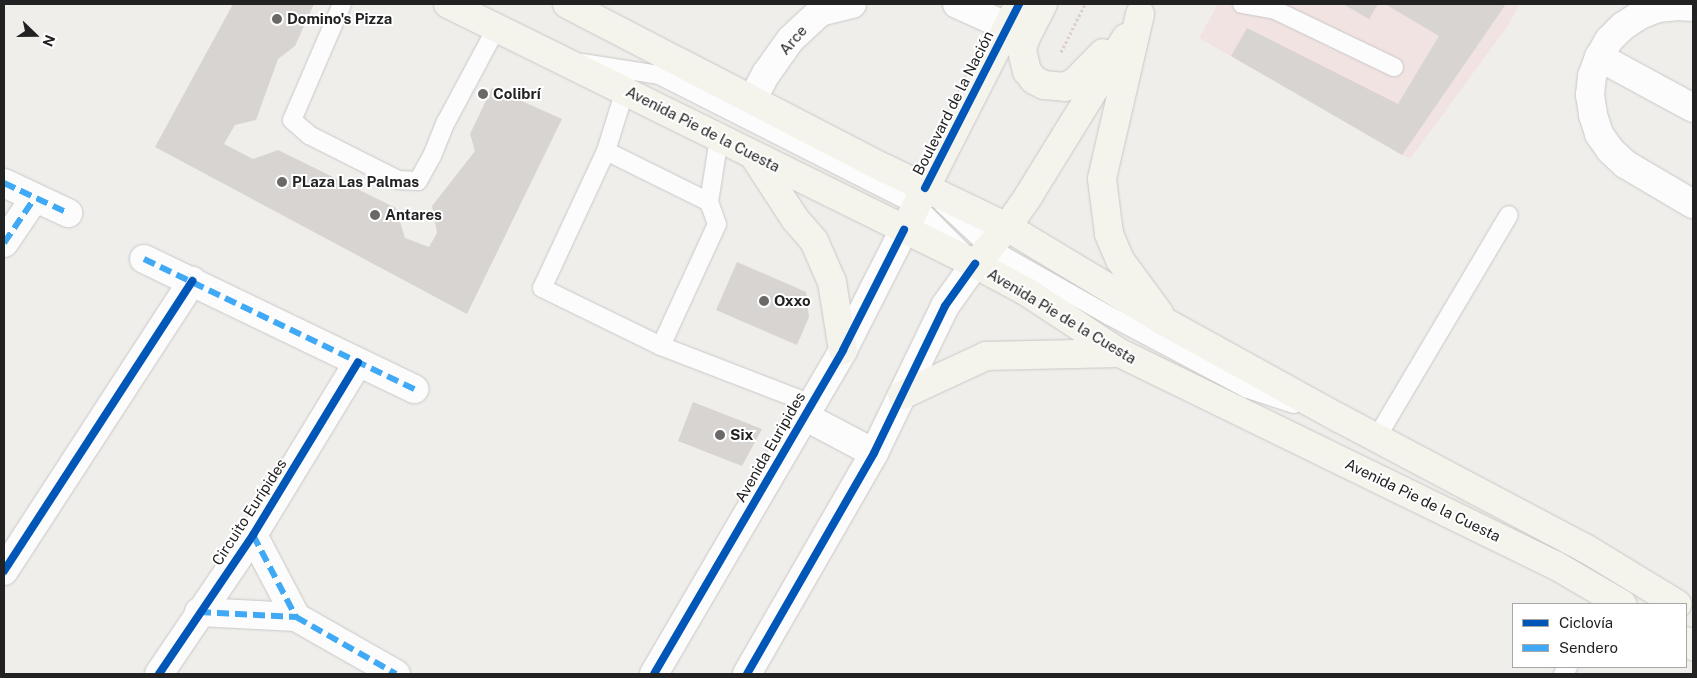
<!DOCTYPE html>
<html>
<head>
<meta charset="utf-8">
<style>
	body { margin:0 }
	#map { position:relative; width:1697px; height:678px; overflow:hidden; background:#f0eeeb; font-family:"Public Sans",sans-serif }
	div>[style] { position:absolute }
	.commercial>* { inset:0; background:#f1e3e1 }
	.building>* { inset:0; background:#d7d4d2 }
	.path>* { height:3px; margin-top:-1.5px; transform-origin:0; background:repeating-linear-gradient(90deg,#dccecd 0 2.5px,transparent 0 5px) }
	.roads { filter:drop-shadow(0 0 1px #c9c8c7) drop-shadow(0 0 1px #c9c8c7) }
	.service>* { height:18px; margin:-9px; padding:0 9px; transform-origin:9px; border-radius:9px; background:#fdfcfc }
	.minor>* { height:28px; margin:-14px; padding:0 14px; transform-origin:14px; border-radius:14px; background:#fdfcfc }
	.secondary>* { height:28px; margin:-14px; padding:0 14px; transform-origin:14px; border-radius:14px; background:#f4f4ed }
	.quiet>* { height:6px; margin-top:-3px; transform-origin:0; background:repeating-linear-gradient(90deg,#3fa9f5 0 12px,transparent 0 18px) }
	.cycleway>* { height:8px; margin:-4px; padding:0 4px; transform-origin:4px; border-radius:4px; background:#0057b8 }
	.dots>* { width:14px; height:14px; translate:-50% -50%; box-sizing:border-box; border:2px solid #fff; border-radius:50% }
	span { translate:-50% -50%; white-space:nowrap; text-align:center; line-height:1.15; -webkit-text-stroke:4px #fff; paint-order:stroke }
	.poi-label { font-size:15px; color:#222; font-weight:700 }
	.left { translate:0 -50%; text-align:left }
	.street-label { font-size:15px; color:#222 }
	.frame { position:absolute; inset:0; border:5px solid #222; pointer-events:none }
	.legend { position:absolute; left:1512px; top:603px; width:175px; height:65px; box-sizing:border-box; background:#fff; border:1px solid #a7a7a7; margin:0; padding:6px 9px; list-style:none; font-size:15px; color:#222 }
	.legend li { display:flex; align-items:center; gap:10px; height:25px }
	.legend b { width:25px; border:1px solid #a7a7a7 }
	.north { position:absolute; left:10px; top:10px; width:50px; height:50px; -webkit-text-stroke:4px #fff; paint-order:stroke; rotate:112deg; font-size:14px; font-weight:700; line-height:20px; text-align:center; color:#222 }
	.north::after { content:''; display:block; margin:auto; width:18px; height:22px; background:#222; clip-path:polygon(50% 0,100% 100%,50% 72%,0 100%) }
</style>
</head>
<body>
<div id="map">
	<div class="commercial">
		<div style="clip-path:polygon(1218px 4px,1520px 4px,1507px 27px,1410px 159px,1199px 38px)"></div>
	</div>
	<div class="building">
		<div style="clip-path:polygon(233px 4px,314px 4px,295px 46px,278px 59px,256px 120px,235px 125px,224px 144px,253px 159px,278px 150px,396px 208px,405px 238px,429px 247px,437px 233px,432px 206px,475px 151px,470px 134px,492px 88px,562px 119px,467px 314px,155px 147px)"></div>
		<div style="clip-path:polygon(1343px 4px,1378px 4px,1369px 19px)"></div>
		<div style="clip-path:polygon(1385px 4px,1506px 4px,1402px 155px,1231px 56px,1247px 28px,1398px 104px,1439px 36px)"></div>
		<div style="clip-path:polygon(737px 262px,806px 292px,809px 317px,797px 345px,716px 310px)"></div>
		<div style="clip-path:polygon(693px 402px,762px 429px,742px 466px,678px 441px)"></div>
	</div>
	<div class="path">
		<div style="left:1061px;top:52px;width:54px;rotate:-63.4deg"></div>
	</div>
	<div class="roads">
		<div class="service">
			<div style="left:342px;top:4px;width:126px;rotate:113.3deg"></div>
			<div style="left:292px;top:120px;width:23px;rotate:41deg"></div>
			<div style="left:309px;top:135px;width:100px;rotate:26.8deg"></div>
			<div style="left:398px;top:180px;width:20px;rotate:3deg"></div>
			<div style="left:418px;top:181px;width:29px;rotate:-61deg"></div>
			<div style="left:432px;top:156px;width:37px;rotate:-68deg"></div>
			<div style="left:446px;top:122px;width:108px;rotate:-61.8deg"></div>
			<div style="left:1242px;top:4px;width:34px;rotate:10deg"></div>
			<div style="left:1275px;top:10px;width:132px;rotate:25.6deg"></div>
			<div style="left:583px;top:63px;width:77px;rotate:9deg"></div>
			<div style="left:659px;top:75px;width:288px;rotate:26.8deg"></div>
			<div style="left:916px;top:205px;width:64px;rotate:45deg"></div>
			<div style="left:625px;top:90px;width:64px;rotate:107.3deg"></div>
			<div style="left:606px;top:151px;width:151px;rotate:115deg"></div>
			<div style="left:542px;top:288px;width:132px;rotate:26deg"></div>
			<div style="left:661px;top:346px;width:134px;rotate:-65.3deg"></div>
			<div style="left:717px;top:224px;width:23px;rotate:-110deg"></div>
			<div style="left:709px;top:202px;width:65px;rotate:-81.1deg"></div>
			<div style="left:606px;top:151px;width:115px;rotate:26.3deg"></div>
			<div style="left:943px;top:204px;width:64px;rotate:43.1deg"></div>
			<div style="left:990px;top:248px;width:136px;rotate:29.6deg"></div>
			<div style="left:1108px;top:315px;width:158px;rotate:27.9deg"></div>
			<div style="left:1248px;top:389px;width:48px;rotate:18.1deg"></div>
			<div style="left:661px;top:346px;width:161px;rotate:21.1deg"></div>
			<div style="left:1377px;top:437px;width:258px;rotate:-59.3deg"></div>
			<div style="left:1563px;top:674px;width:9px;rotate:-54deg"></div>
		</div>
		<div class="minor">
			<div style="left:957px;top:4px;width:54px;rotate:24.2deg"></div>
			<div style="left:1693px;top:7px;width:15px;rotate:-176deg"></div>
			<div style="left:1678px;top:6px;width:20px;rotate:174deg"></div>
			<div style="left:1658px;top:8px;width:19px;rotate:159deg"></div>
			<div style="left:1640px;top:15px;width:20px;rotate:147deg"></div>
			<div style="left:1623px;top:26px;width:20px;rotate:135deg"></div>
			<div style="left:1609px;top:40px;width:20px;rotate:120deg"></div>
			<div style="left:1599px;top:57px;width:20px;rotate:110deg"></div>
			<div style="left:1592px;top:76px;width:19px;rotate:96deg"></div>
			<div style="left:1590px;top:95px;width:20px;rotate:81deg"></div>
			<div style="left:1593px;top:115px;width:20px;rotate:72deg"></div>
			<div style="left:1599px;top:134px;width:19px;rotate:55deg"></div>
			<div style="left:1610px;top:150px;width:21px;rotate:43deg"></div>
			<div style="left:1625px;top:164px;width:79px;rotate:30.5deg"></div>
			<div style="left:1599px;top:57px;width:107px;rotate:28.5deg"></div>
			<div style="left:752px;top:100px;width:30px;rotate:-62deg"></div>
			<div style="left:766px;top:74px;width:43px;rotate:-54.5deg"></div>
			<div style="left:791px;top:39px;width:40px;rotate:-43deg"></div>
			<div style="left:820px;top:12px;width:33px;rotate:-14deg"></div>
			<div style="left:4px;top:183px;width:71px;rotate:25.1deg"></div>
			<div style="left:4px;top:243px;width:53px;rotate:-55.7deg"></div>
			<div style="left:144px;top:259px;width:300px;rotate:25.7deg"></div>
			<div style="left:804px;top:416px;width:79px;rotate:27.9deg"></div>
			<div style="left:253px;top:535px;width:93px;rotate:62.3deg"></div>
			<div style="left:4px;top:571px;width:346px;rotate:-57deg"></div>
			<div style="left:199px;top:612px;width:97px;rotate:3deg"></div>
			<div style="left:296px;top:617px;width:115px;rotate:29.7deg"></div>
			<div style="left:159px;top:674px;width:168px;rotate:-55.9deg"></div>
			<div style="left:253px;top:535px;width:202px;rotate:-58.7deg"></div>
			<div style="left:654px;top:674px;width:375px;rotate:-59.7deg"></div>
			<div style="left:843px;top:350px;width:135px;rotate:-63.1deg"></div>
			<div style="left:747px;top:674px;width:255px;rotate:-60.1deg"></div>
			<div style="left:874px;top:453px;width:163px;rotate:-64.2deg"></div>
			<div style="left:945px;top:306px;width:52px;rotate:-54.5deg"></div>
		</div>
		<div class="secondary">
			<div style="left:448px;top:4px;width:588px;rotate:26.26deg"></div>
			<div style="left:975px;top:264px;width:59px;rotate:28.3deg"></div>
			<div style="left:1027px;top:292px;width:111px;rotate:33.3deg"></div>
			<div style="left:1120px;top:353px;width:484px;rotate:26deg"></div>
			<div style="left:1555px;top:565px;width:78px;rotate:30.2deg"></div>
			<div style="left:567px;top:4px;width:357px;rotate:27.4deg"></div>
			<div style="left:884px;top:168px;width:136px;rotate:25.6deg"></div>
			<div style="left:1007px;top:227px;width:184px;rotate:31deg"></div>
			<div style="left:1165px;top:322px;width:199px;rotate:28.9deg"></div>
			<div style="left:1339px;top:418px;width:278px;rotate:27.9deg"></div>
			<div style="left:1585px;top:548px;width:108px;rotate:31.3deg"></div>
			<div style="left:1043px;top:4px;width:39px;rotate:117deg"></div>
			<div style="left:1025px;top:39px;width:11px;rotate:105deg"></div>
			<div style="left:1022px;top:50px;width:22px;rotate:77deg"></div>
			<div style="left:1027px;top:71px;width:11px;rotate:52deg"></div>
			<div style="left:1034px;top:80px;width:11px;rotate:27deg"></div>
			<div style="left:1044px;top:85px;width:21px;rotate:5deg"></div>
			<div style="left:1065px;top:87px;width:11px;rotate:-27deg"></div>
			<div style="left:1075px;top:82px;width:40px;rotate:-46deg"></div>
			<div style="left:1140px;top:14px;width:169px;rotate:103deg"></div>
			<div style="left:1102px;top:179px;width:55px;rotate:82.7deg"></div>
			<div style="left:1109px;top:234px;width:28px;rotate:67deg"></div>
			<div style="left:1120px;top:260px;width:66px;rotate:53.7deg"></div>
			<div style="left:754px;top:156px;width:75px;rotate:56.9deg"></div>
			<div style="left:795px;top:219px;width:29px;rotate:49deg"></div>
			<div style="left:814px;top:241px;width:45px;rotate:66.3deg"></div>
			<div style="left:832px;top:282px;width:69px;rotate:80.8deg"></div>
			<div style="left:904px;top:230px;width:254px;rotate:-63deg"></div>
			<div style="left:975px;top:264px;width:49px;rotate:-49.1deg"></div>
			<div style="left:1007px;top:227px;width:39px;rotate:-55deg"></div>
			<div style="left:1029px;top:195px;width:185px;rotate:-58.3deg"></div>
			<div style="left:902px;top:395px;width:93px;rotate:-24.9deg"></div>
			<div style="left:986px;top:356px;width:134px;rotate:-1.3deg"></div>
			<div style="left:1686px;top:641px;width:9px;rotate:36deg"></div>
		</div>
	</div>
	<div class="quiet">
		<div style="left:4px;top:183px;width:71px;rotate:25.1deg"></div>
		<div style="left:4px;top:243px;width:53px;rotate:-55.7deg"></div>
		<div style="left:144px;top:259px;width:300px;rotate:25.7deg"></div>
		<div style="left:253px;top:535px;width:93px;rotate:62.3deg"></div>
		<div style="left:199px;top:612px;width:97px;rotate:3deg"></div>
		<div style="left:296px;top:617px;width:115px;rotate:29.7deg"></div>
	</div>
	<div class="cycleway">
		<div style="left:925px;top:188px;width:207px;rotate:-62.9deg"></div>
		<div style="left:4px;top:571px;width:346px;rotate:-57deg"></div>
		<div style="left:159px;top:674px;width:168px;rotate:-55.9deg"></div>
		<div style="left:253px;top:535px;width:202px;rotate:-58.7deg"></div>
		<div style="left:654px;top:674px;width:375px;rotate:-59.7deg"></div>
		<div style="left:843px;top:350px;width:135px;rotate:-63.1deg"></div>
		<div style="left:747px;top:674px;width:255px;rotate:-60.1deg"></div>
		<div style="left:874px;top:453px;width:163px;rotate:-64.2deg"></div>
		<div style="left:945px;top:306px;width:52px;rotate:-54.5deg"></div>
	</div>
	<div class="dots">
		<div style="left:277px;top:19px;background:#6a6968"></div>
		<div style="left:483px;top:94px;background:#6a6968"></div>
		<div style="left:282px;top:182px;background:#6a6968"></div>
		<div style="left:375px;top:215px;background:#6a6968"></div>
		<div style="left:764px;top:301px;background:#6a6968"></div>
		<div style="left:720px;top:435px;background:#6a6968"></div>
	</div>
	<div class="poi-label">
		<span class="left" style="left:287px;top:19px">Domino's Pizza</span>
		<span class="left" style="left:493px;top:94px">Colibrí</span>
		<span class="left" style="left:292px;top:182px">PLaza Las Palmas</span>
		<span class="left" style="left:385px;top:215px">Antares</span>
		<span class="left" style="left:774px;top:301px">Oxxo</span>
		<span class="left" style="left:730px;top:435px">Six</span>
	</div>
	<div class="street-label">
		<span style="left:793px;top:40px;rotate:-49deg">Arce</span>
		<span style="left:953px;top:103px;rotate:-63deg">Boulevard de la Nación</span>
		<span style="left:703px;top:129px;rotate:27deg">Avenida Pie de la Cuesta</span>
		<span style="left:1062px;top:316px;rotate:31deg">Avenida Pie de la Cuesta</span>
		<span style="left:770px;top:447px;rotate:-60deg">Avenida Euripides</span>
		<span style="left:1423px;top:500px;rotate:26deg">Avenida Pie de la Cuesta</span>
		<span style="left:249px;top:512px;rotate:-57deg">Circuito Eurípides</span>
	</div>
	<div class="frame"></div>
	<ul class="legend">
	<li><b style="height:6px;background:#0057b8"></b>Ciclovía</li>
	<li><b style="height:6px;background:#3fa9f5"></b>Sendero</li>
	</ul>
	<div class="north">N</div>
</div>
</body>
</html>
